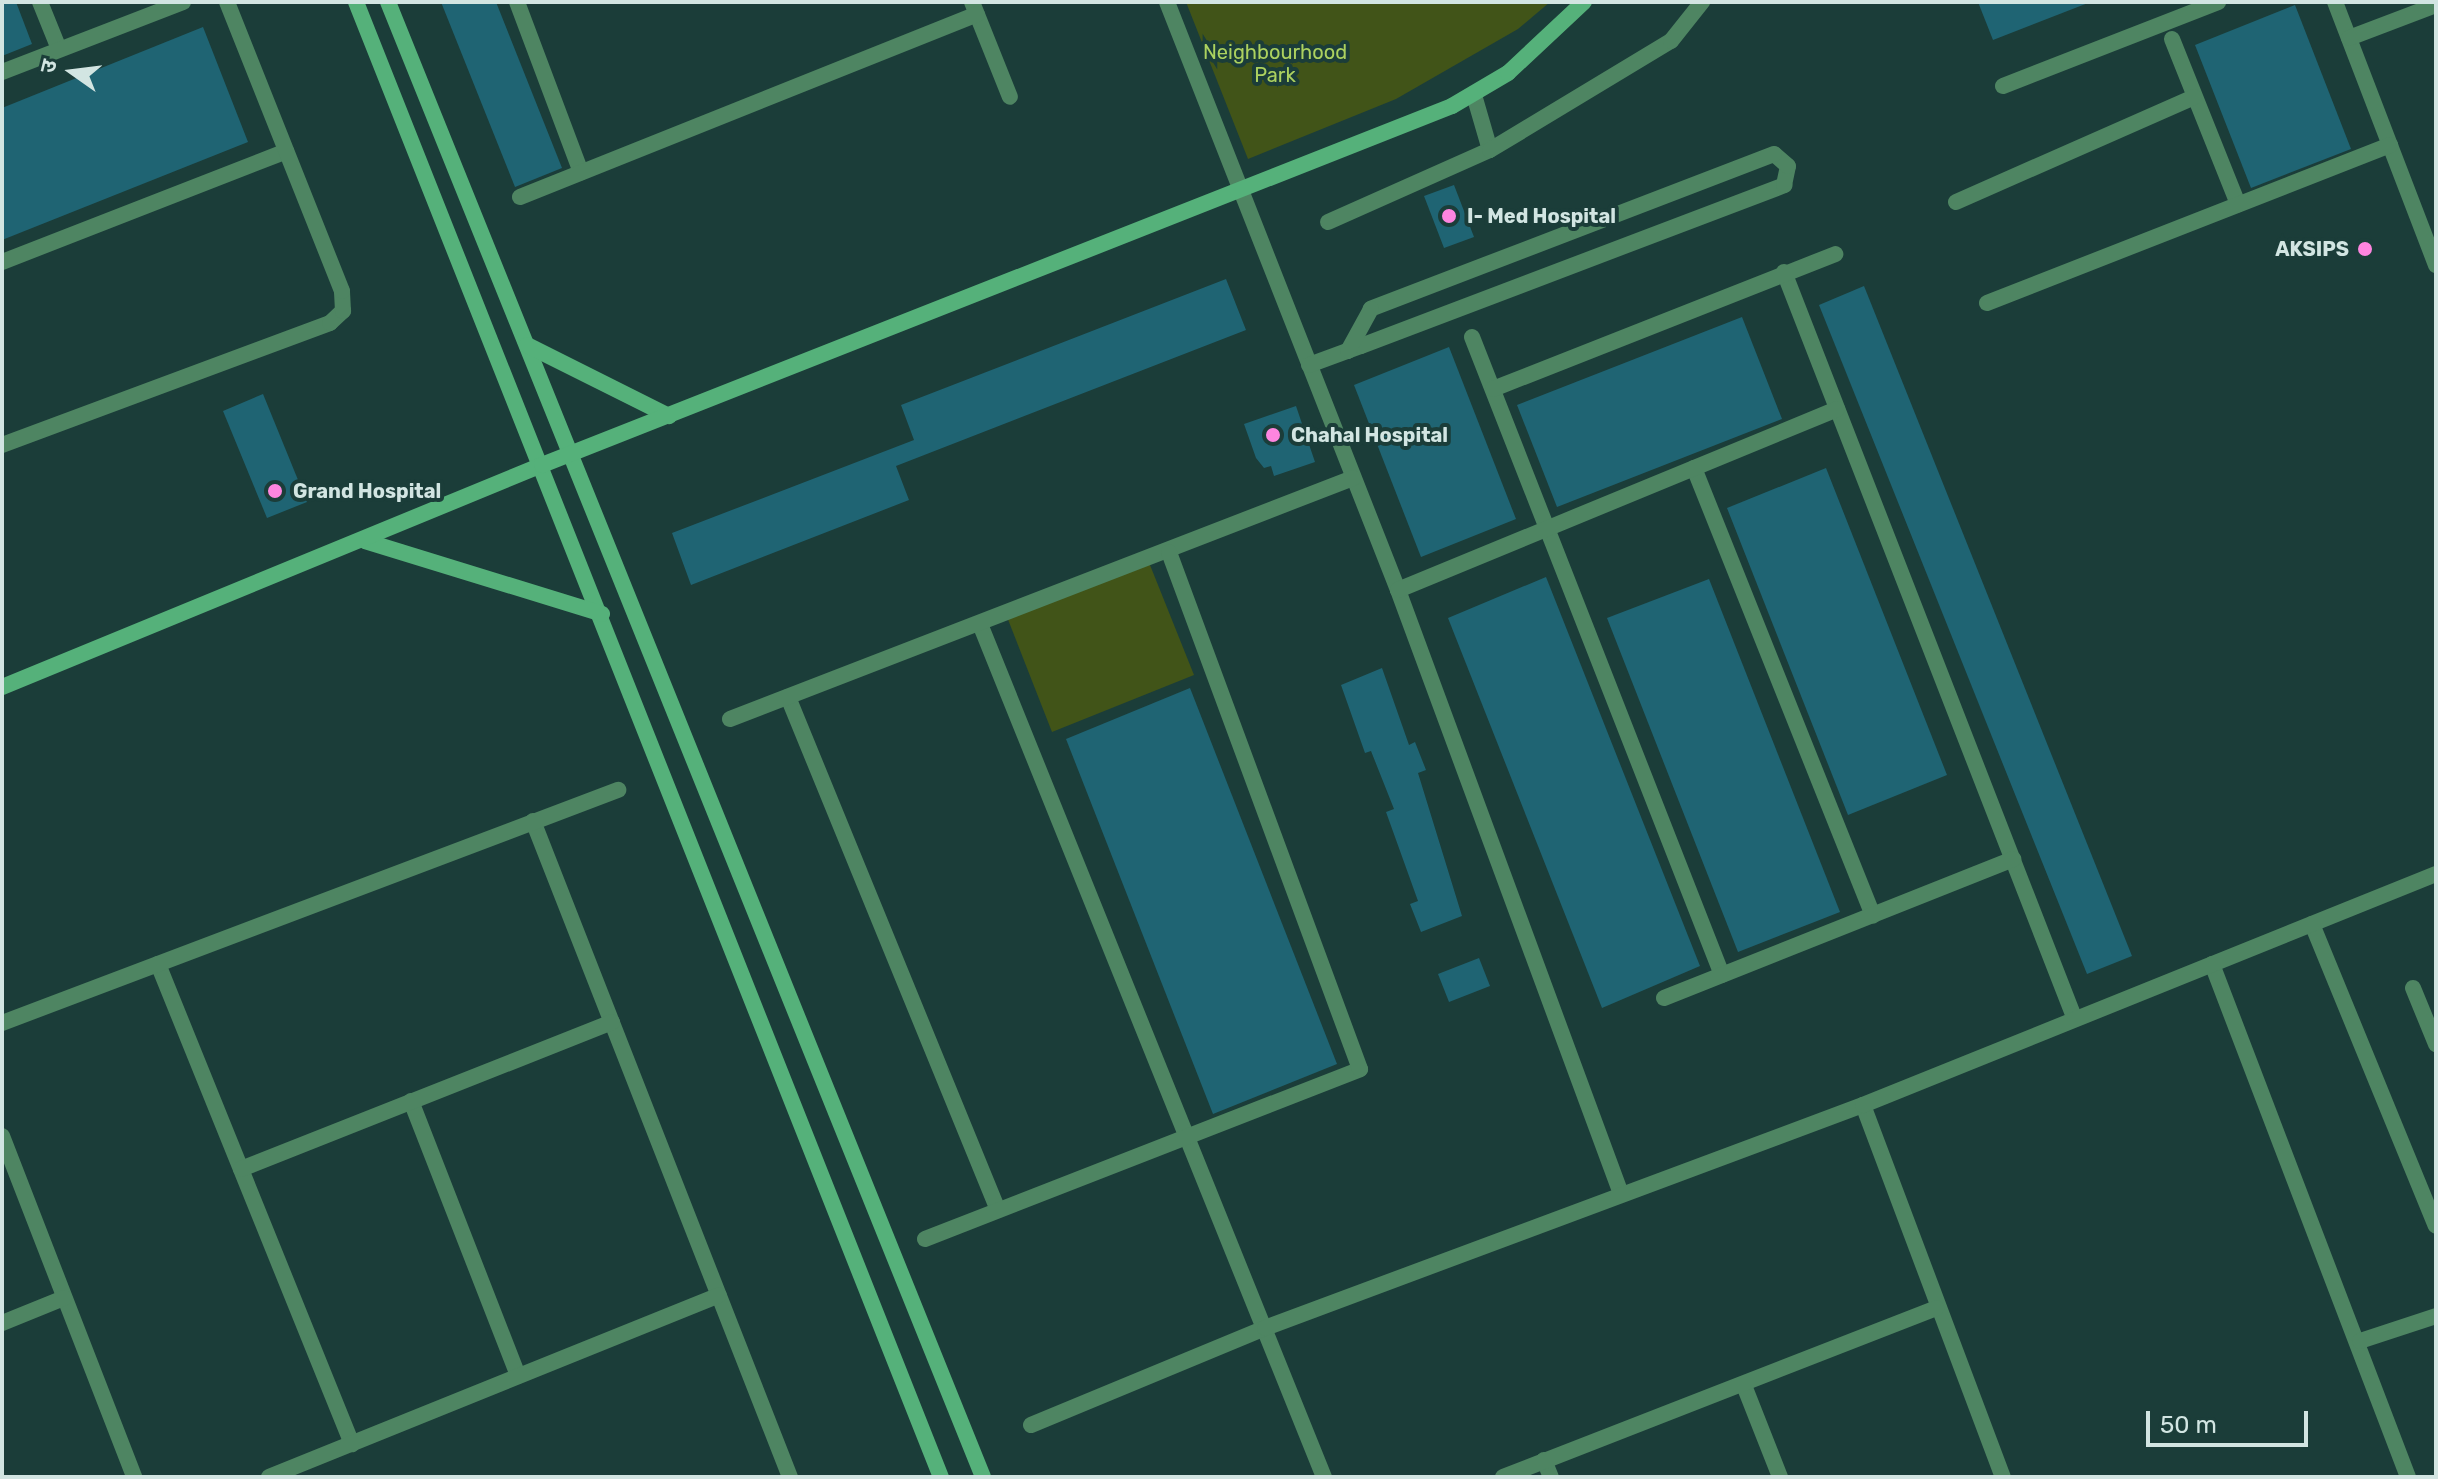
<!DOCTYPE html>
<html>
<head>
<meta charset="utf-8">
<style>
	body { margin:0 }
	#map { position:relative; width:2438px; height:1479px; overflow:hidden; background:#1b3d39; font-family:Rubik,"Noto Sans Devanagari",sans-serif }
	div>[style] { position:absolute }
	.green>* { inset:0; background:#415418 }
	.building>* { inset:0; background:#1f6473 }
	.street>* { height:16px; margin:-8px; padding:0 8px; transform-origin:8px; border-radius:8px; background:#4e8562 }
	.secondary>* { height:16px; margin:-8px; padding:0 8px; transform-origin:8px; border-radius:8px; background:#55b17a }
	.dots>* { width:22px; height:22px; translate:-50% -50%; box-sizing:border-box; border:4px solid #1b3d39; border-radius:50% }
	span { translate:-50% -50%; white-space:nowrap; text-align:center; line-height:1.15; -webkit-text-stroke:8px #1b3d39; paint-order:stroke }
	.park-label { font-size:20px; color:#acd15f }
	.poi-label { font-size:20px; color:#d2e5e2; font-weight:700 }
	.left { translate:0 -50%; text-align:left }
	.right { translate:-100% -50%; text-align:right }
	.frame { position:absolute; inset:0; border:4px solid #d2e5e2; pointer-events:none }
	.north { position:absolute; left:32px; top:32px; width:80px; height:80px; -webkit-text-stroke:6px #1b3d39; paint-order:stroke; rotate:284deg; font-size:22px; font-weight:700; line-height:32px; text-align:center; color:#d2e5e2 }
	.north::after { content:''; display:block; margin:auto; width:28px; height:36px; background:#d2e5e2; clip-path:polygon(50% 0,100% 100%,50% 72%,0 100%) }
	.scale { position:absolute; left:2146px; top:1411px; width:162px; height:36px; box-sizing:border-box; border:4px solid #d2e5e2; border-top:0; padding-left:10px; font-size:24px; line-height:28px; white-space:nowrap; color:#d2e5e2; -webkit-text-stroke:6px #1b3d39; paint-order:stroke }
</style>
</head>
<body>
<div id="map">
	<div class="green">
		<div style="clip-path:polygon(1186px 2px,1550px 2px,1518px 29px,1396px 99px,1248px 159px)"></div>
		<div style="clip-path:polygon(1148px 560px,1194px 675px,1052px 732px,1007px 617px)"></div>
	</div>
	<div class="building">
		<div style="clip-path:polygon(2px 2px,16px 2px,32px 44px,2px 56px)"></div>
		<div style="clip-path:polygon(441px 2px,496px 2px,562px 168px,515px 187px)"></div>
		<div style="clip-path:polygon(1978px 2px,2088px 2px,2088px 3px,1993px 40px)"></div>
		<div style="clip-path:polygon(2295px 5px,2351px 149px,2251px 188px,2195px 45px)"></div>
		<div style="clip-path:polygon(203px 27px,248px 142px,2px 240px,2px 108px)"></div>
		<div style="clip-path:polygon(1454px 185px,1474px 237px,1444px 248px,1424px 196px)"></div>
		<div style="clip-path:polygon(1226px 279px,1246px 330px,896px 466px,909px 500px,691px 585px,672px 533px,914px 440px,901px 405px)"></div>
		<div style="clip-path:polygon(1864px 286px,2132px 956px,2087px 974px,1819px 305px)"></div>
		<div style="clip-path:polygon(1742px 317px,1782px 419px,1557px 507px,1517px 405px)"></div>
		<div style="clip-path:polygon(1449px 347px,1516px 519px,1421px 557px,1354px 385px)"></div>
		<div style="clip-path:polygon(263px 394px,307px 502px,267px 518px,223px 411px)"></div>
		<div style="clip-path:polygon(1296px 406px,1315px 462px,1274px 476px,1271px 466px,1264px 468px,1256px 458px,1244px 424px)"></div>
		<div style="clip-path:polygon(1826px 468px,1947px 775px,1848px 815px,1727px 508px)"></div>
		<div style="clip-path:polygon(1546px 577px,1700px 966px,1602px 1008px,1448px 618px)"></div>
		<div style="clip-path:polygon(1709px 579px,1840px 912px,1738px 952px,1607px 618px)"></div>
		<div style="clip-path:polygon(1382px 668px,1409px 745px,1415px 742px,1426px 770px,1418px 773px,1462px 916px,1421px 932px,1410px 904px,1418px 901px,1386px 812px,1394px 809px,1371px 751px,1365px 753px,1341px 685px)"></div>
		<div style="clip-path:polygon(1190px 688px,1337px 1064px,1213px 1114px,1066px 739px)"></div>
		<div style="clip-path:polygon(1479px 958px,1490px 986px,1449px 1002px,1438px 974px)"></div>
	</div>
	<div class="street">
		<div style="left:40px;top:2px;width:51px;rotate:68deg"></div>
		<div style="left:517px;top:2px;width:182px;rotate:69.4deg"></div>
		<div style="left:972px;top:2px;width:102px;rotate:68.2deg"></div>
		<div style="left:1167px;top:2px;width:632px;rotate:68.55deg"></div>
		<div style="left:1398px;top:590px;width:641px;rotate:69.73deg"></div>
		<div style="left:2335px;top:2px;width:282px;rotate:69deg"></div>
		<div style="left:2349px;top:38px;width:93px;rotate:-20.8deg"></div>
		<div style="left:2172px;top:39px;width:178px;rotate:68.2deg"></div>
		<div style="left:2px;top:72px;width:194px;rotate:-21.1deg"></div>
		<div style="left:2003px;top:86px;width:231px;rotate:-21.3deg"></div>
		<div style="left:1474px;top:95px;width:57px;rotate:73.8deg"></div>
		<div style="left:520px;top:197px;width:492px;rotate:-21.8deg"></div>
		<div style="left:1956px;top:202px;width:260px;rotate:-23.8deg"></div>
		<div style="left:1328px;top:222px;width:177px;rotate:-24deg"></div>
		<div style="left:1490px;top:150px;width:211px;rotate:-31.1deg"></div>
		<div style="left:1671px;top:41px;width:50px;rotate:-51.5deg"></div>
		<div style="left:2px;top:262px;width:305px;rotate:-21.3deg"></div>
		<div style="left:1784px;top:272px;width:799px;rotate:68.73deg"></div>
		<div style="left:1987px;top:303px;width:433px;rotate:-21.4deg"></div>
		<div style="left:1472px;top:337px;width:685px;rotate:68.6deg"></div>
		<div style="left:1309px;top:365px;width:55px;rotate:-20.1deg"></div>
		<div style="left:1361px;top:346px;width:453px;rotate:-20.8deg"></div>
		<div style="left:1784px;top:185px;width:19px;rotate:-78deg"></div>
		<div style="left:1788px;top:166px;width:18px;rotate:-139deg"></div>
		<div style="left:1774px;top:154px;width:432px;rotate:159deg"></div>
		<div style="left:1371px;top:309px;width:48px;rotate:118.7deg"></div>
		<div style="left:1493px;top:389px;width:368px;rotate:-21.5deg"></div>
		<div style="left:2px;top:445px;width:350px;rotate:-20.4deg"></div>
		<div style="left:330px;top:323px;width:18px;rotate:-43deg"></div>
		<div style="left:343px;top:311px;width:20px;rotate:-93deg"></div>
		<div style="left:342px;top:291px;width:311px;rotate:-111.7deg"></div>
		<div style="left:1694px;top:468px;width:482px;rotate:68.2deg"></div>
		<div style="left:1398px;top:590px;width:475px;rotate:-22.4deg"></div>
		<div style="left:980px;top:624px;width:920px;rotate:68.04deg"></div>
		<div style="left:788px;top:697px;width:554px;rotate:67.74deg"></div>
		<div style="left:730px;top:719px;width:668px;rotate:-21.15deg"></div>
		<div style="left:533px;top:821px;width:705px;rotate:68.61deg"></div>
		<div style="left:2312px;top:924px;width:326px;rotate:67.7deg"></div>
		<div style="left:158px;top:964px;width:518px;rotate:67.99deg"></div>
		<div style="left:2212px;top:964px;width:549px;rotate:69.09deg"></div>
		<div style="left:2413px;top:988px;width:61px;rotate:67.7deg"></div>
		<div style="left:1664px;top:998px;width:376px;rotate:-21.7deg"></div>
		<div style="left:2px;top:1023px;width:659px;rotate:-20.72deg"></div>
		<div style="left:411px;top:1101px;width:295px;rotate:68.7deg"></div>
		<div style="left:1863px;top:1105px;width:397px;rotate:69.4deg"></div>
		<div style="left:2px;top:1136px;width:366px;rotate:68.8deg"></div>
		<div style="left:241px;top:1169px;width:399px;rotate:-21.6deg"></div>
		<div style="left:925px;top:1239px;width:467px;rotate:-21.3deg"></div>
		<div style="left:1360px;top:1069px;width:551px;rotate:-110.28deg"></div>
		<div style="left:2px;top:1323px;width:67px;rotate:-22deg"></div>
		<div style="left:2360px;top:1341px;width:80px;rotate:-18.2deg"></div>
		<div style="left:1745px;top:1388px;width:96px;rotate:68.5deg"></div>
		<div style="left:1031px;top:1425px;width:253px;rotate:-22.5deg"></div>
		<div style="left:1265px;top:1328px;width:638px;rotate:-20.45deg"></div>
		<div style="left:1863px;top:1105px;width:618px;rotate:-21.96deg"></div>
		<div style="left:1544px;top:1460px;width:18px;rotate:68deg"></div>
		<div style="left:269px;top:1477px;width:485px;rotate:-22deg"></div>
		<div style="left:1503px;top:1477px;width:465px;rotate:-21.3deg"></div>
	</div>
	<div class="secondary">
		<div style="left:356px;top:2px;width:1587px;rotate:68.37deg"></div>
		<div style="left:388px;top:2px;width:1590px;rotate:68.03deg"></div>
		<div style="left:527px;top:345px;width:159px;rotate:26.6deg"></div>
		<div style="left:365px;top:541px;width:248px;rotate:17.1deg"></div>
		<div style="left:2px;top:687px;width:584px;rotate:-22.35deg"></div>
		<div style="left:542px;top:465px;width:978px;rotate:-21.53deg"></div>
		<div style="left:1452px;top:106px;width:65px;rotate:-30.5deg"></div>
		<div style="left:1508px;top:73px;width:104px;rotate:-43.1deg"></div>
	</div>
	<div class="dots">
		<div style="left:1449px;top:216px;background:#fe85df"></div>
		<div style="left:2365px;top:249px;background:#fe85df"></div>
		<div style="left:1273px;top:435px;background:#fe85df"></div>
		<div style="left:275px;top:491px;background:#fe85df"></div>
	</div>
	<div class="park-label">
		<span style="left:1275px;top:64px">Neighbourhood<br>Park</span>
	</div>
	<div class="poi-label">
		<span class="left" style="left:1467px;top:216px">I- Med Hospital</span>
		<span class="right" style="left:2349px;top:249px">AKSIPS</span>
		<span class="left" style="left:1291px;top:435px">Chahal Hospital</span>
		<span class="left" style="left:293px;top:491px">Grand Hospital</span>
	</div>
	<div class="frame"></div>
	<div class="north">उ</div>
	<div class="scale">50 m</div>
</div>
</body>
</html>
